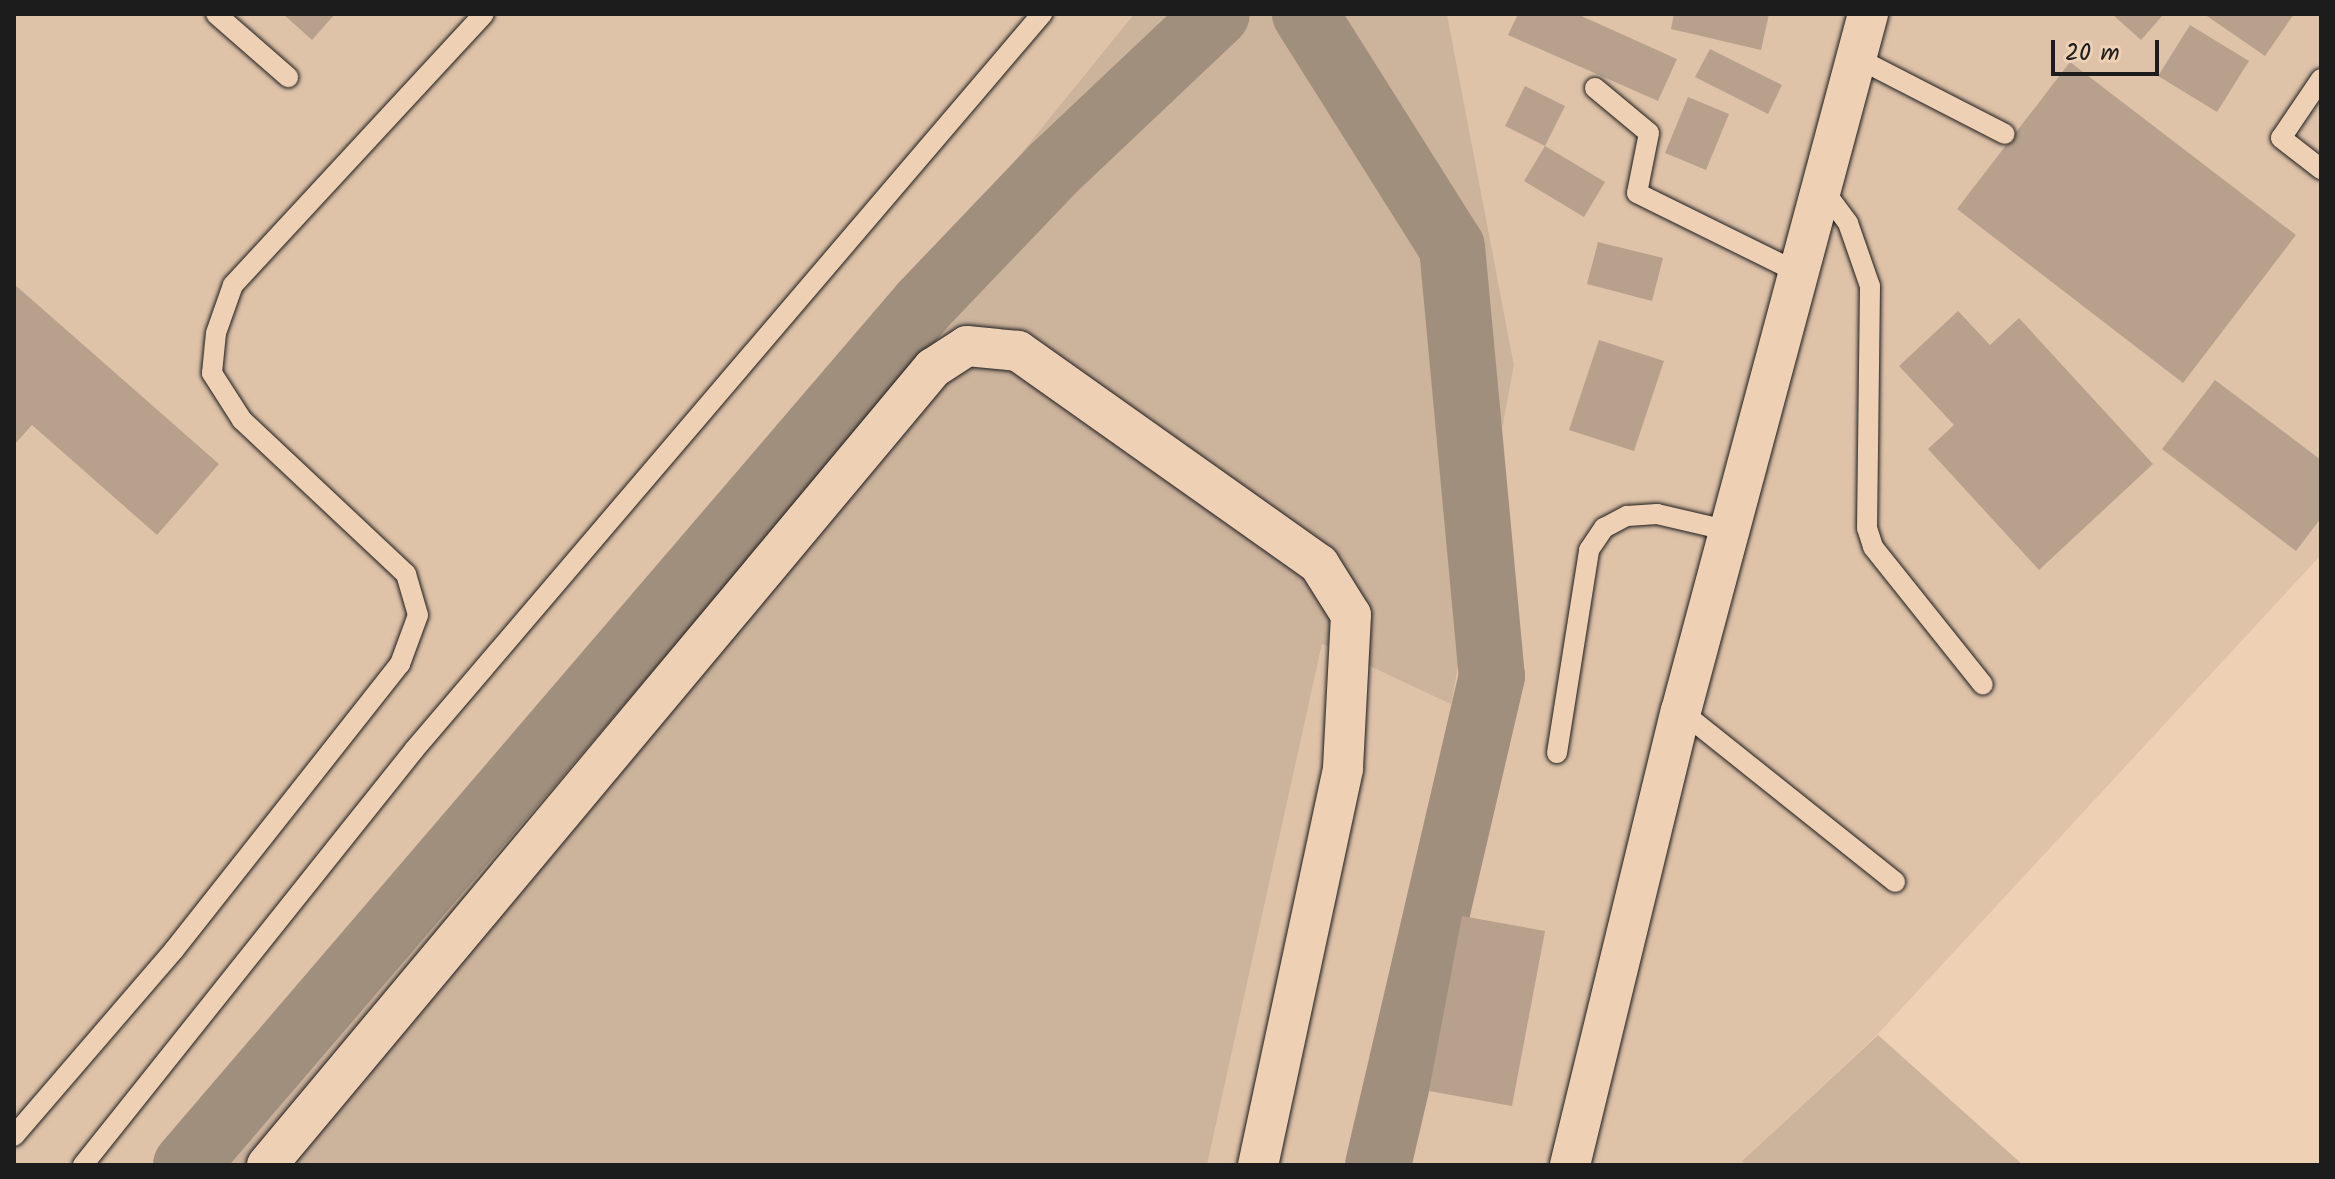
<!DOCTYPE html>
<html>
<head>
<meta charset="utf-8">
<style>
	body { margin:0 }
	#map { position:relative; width:2335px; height:1179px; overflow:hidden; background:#eed1b5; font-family:Kalam,sans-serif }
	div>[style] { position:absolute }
	.built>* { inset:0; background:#dec3a9 }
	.green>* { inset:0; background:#ccb39c }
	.river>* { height:66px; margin:-33px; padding:0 33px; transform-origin:33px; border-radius:33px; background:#a18f7d }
	.building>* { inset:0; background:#b7a18d }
	.roads { filter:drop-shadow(0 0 2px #1c1c1c) drop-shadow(0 0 2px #1c1c1c) }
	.service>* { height:20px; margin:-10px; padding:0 10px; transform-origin:10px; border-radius:10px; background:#eed1b5 }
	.minor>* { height:40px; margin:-20px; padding:0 20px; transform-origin:20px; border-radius:20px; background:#eed1b5 }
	span { translate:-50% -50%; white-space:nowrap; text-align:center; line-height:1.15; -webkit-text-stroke:7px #eed1b5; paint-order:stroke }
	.frame { position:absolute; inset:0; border:16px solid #1c1c1c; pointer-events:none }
	.scale { position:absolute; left:2051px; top:40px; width:108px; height:36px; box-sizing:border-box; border:4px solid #1c1c1c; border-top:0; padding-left:10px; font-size:24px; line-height:28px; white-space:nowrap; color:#1c1c1c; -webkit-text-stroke:6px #eed1b5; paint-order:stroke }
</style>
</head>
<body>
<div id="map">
	<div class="built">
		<div style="clip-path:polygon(14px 14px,1134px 14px,893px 311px,170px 1165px,14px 1165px)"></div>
		<div style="clip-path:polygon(1447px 14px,2321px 14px,2321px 555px,1878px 1034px,1743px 1160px,1746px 1165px,1207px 1165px,1322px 644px,1450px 703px,1514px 365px)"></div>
	</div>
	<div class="green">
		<div style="clip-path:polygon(1134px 14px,1447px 14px,1514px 365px,1451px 704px,1322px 644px,1207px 1165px,170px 1165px,893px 311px)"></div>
		<div style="clip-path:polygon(1878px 1035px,2023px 1165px,1746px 1165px,1742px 1161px)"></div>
	</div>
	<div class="river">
		<div style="left:1305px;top:14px;width:275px;rotate:57.8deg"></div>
		<div style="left:1452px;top:247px;width:431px;rotate:84.7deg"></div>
		<div style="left:1492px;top:676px;width:502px;rotate:103.12deg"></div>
		<div style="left:186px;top:1165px;width:1133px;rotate:-49.4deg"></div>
		<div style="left:923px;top:305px;width:190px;rotate:-46.3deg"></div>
		<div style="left:1054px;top:168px;width:224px;rotate:-43.4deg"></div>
	</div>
	<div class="building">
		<div style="clip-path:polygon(283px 14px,335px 14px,312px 40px)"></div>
		<div style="clip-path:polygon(1518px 14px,1577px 14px,1677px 59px,1658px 101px,1508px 35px)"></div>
		<div style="clip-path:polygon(1674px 14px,1769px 14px,1761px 50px,1671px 29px)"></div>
		<div style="clip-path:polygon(2112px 14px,2164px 14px,2141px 40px)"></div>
		<div style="clip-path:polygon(2204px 14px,2294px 14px,2265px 56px)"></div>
		<div style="clip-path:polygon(2190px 25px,2249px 61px,2217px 112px,2158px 76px)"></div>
		<div style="clip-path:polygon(1710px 49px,1782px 85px,1768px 114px,1695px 77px)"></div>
		<div style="clip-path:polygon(2070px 62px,2296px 235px,2183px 383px,1957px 209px)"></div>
		<div style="clip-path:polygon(1525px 86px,1565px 106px,1545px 146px,1505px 126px)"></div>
		<div style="clip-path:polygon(1688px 97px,1729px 114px,1706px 170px,1665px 153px)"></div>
		<div style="clip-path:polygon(1545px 146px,1605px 182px,1584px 217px,1524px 181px)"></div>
		<div style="clip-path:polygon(1598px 242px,1663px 258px,1652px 301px,1587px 284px)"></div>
		<div style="clip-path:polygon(14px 284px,219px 464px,157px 535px,32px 425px,14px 445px)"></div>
		<div style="clip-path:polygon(1958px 311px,1990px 345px,2019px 318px,2153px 464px,2039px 570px,1928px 449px,1954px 425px,1899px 366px)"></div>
		<div style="clip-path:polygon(1599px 340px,1664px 361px,1634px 451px,1569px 430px)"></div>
		<div style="clip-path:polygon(2215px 380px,2321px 460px,2321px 518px,2296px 551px,2162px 449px)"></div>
		<div style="clip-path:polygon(1462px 916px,1545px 931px,1512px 1106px,1429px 1091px)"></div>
	</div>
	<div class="roads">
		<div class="service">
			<div style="left:216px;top:14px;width:96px;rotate:41.2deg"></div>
			<div style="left:1857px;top:58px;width:166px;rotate:27.2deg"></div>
			<div style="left:2321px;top:79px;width:71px;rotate:124.1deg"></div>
			<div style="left:2281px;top:138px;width:51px;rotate:37.8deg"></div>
			<div style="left:1595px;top:88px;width:70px;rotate:39.8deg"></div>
			<div style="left:1649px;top:133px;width:61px;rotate:101.3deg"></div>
			<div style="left:1637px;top:193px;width:183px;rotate:26.3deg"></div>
			<div style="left:1822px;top:188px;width:44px;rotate:53.4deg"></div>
			<div style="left:1848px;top:223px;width:67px;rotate:70.8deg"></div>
			<div style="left:1870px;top:286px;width:242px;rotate:90.7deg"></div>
			<div style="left:1867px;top:528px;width:20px;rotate:72deg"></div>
			<div style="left:1873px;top:547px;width:176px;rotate:51.4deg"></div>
			<div style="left:1681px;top:711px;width:274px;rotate:38.6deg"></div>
			<div style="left:1557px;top:753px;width:206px;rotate:-81deg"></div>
			<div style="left:1589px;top:550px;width:27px;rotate:-56deg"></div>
			<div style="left:1604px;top:528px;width:26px;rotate:-28deg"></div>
			<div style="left:1627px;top:516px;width:30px;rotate:-4deg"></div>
			<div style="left:1657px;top:514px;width:75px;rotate:13.1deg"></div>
			<div style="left:14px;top:1136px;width:245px;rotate:-49.3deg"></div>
			<div style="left:174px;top:950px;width:365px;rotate:-51.7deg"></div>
			<div style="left:400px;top:664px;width:52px;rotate:-69.8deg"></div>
			<div style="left:418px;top:615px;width:43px;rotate:-106.3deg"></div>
			<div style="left:406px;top:574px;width:225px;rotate:-136.8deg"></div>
			<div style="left:242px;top:420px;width:56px;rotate:-122.6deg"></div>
			<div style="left:212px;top:373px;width:40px;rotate:-84.3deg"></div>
			<div style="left:216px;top:333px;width:51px;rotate:-70.5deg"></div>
			<div style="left:233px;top:285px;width:369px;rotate:-47.2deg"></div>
			<div style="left:83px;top:1165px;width:531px;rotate:-51.42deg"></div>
			<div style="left:414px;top:750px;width:968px;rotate:-49.53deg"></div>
		</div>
		<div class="minor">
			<div style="left:267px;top:1165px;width:1039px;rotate:-50.12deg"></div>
			<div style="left:933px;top:368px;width:40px;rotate:-32.9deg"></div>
			<div style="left:967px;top:346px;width:51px;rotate:5.6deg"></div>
			<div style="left:1018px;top:351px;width:369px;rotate:35.3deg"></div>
			<div style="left:1319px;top:564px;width:60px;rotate:57.9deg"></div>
			<div style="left:1351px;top:615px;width:154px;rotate:93deg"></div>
			<div style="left:1343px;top:769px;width:405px;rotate:102.1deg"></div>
			<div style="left:1570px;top:1165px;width:467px;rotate:-76.3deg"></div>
			<div style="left:1681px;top:711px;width:722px;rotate:-74.98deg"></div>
		</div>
	</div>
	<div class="frame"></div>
	<div class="scale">20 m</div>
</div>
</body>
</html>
